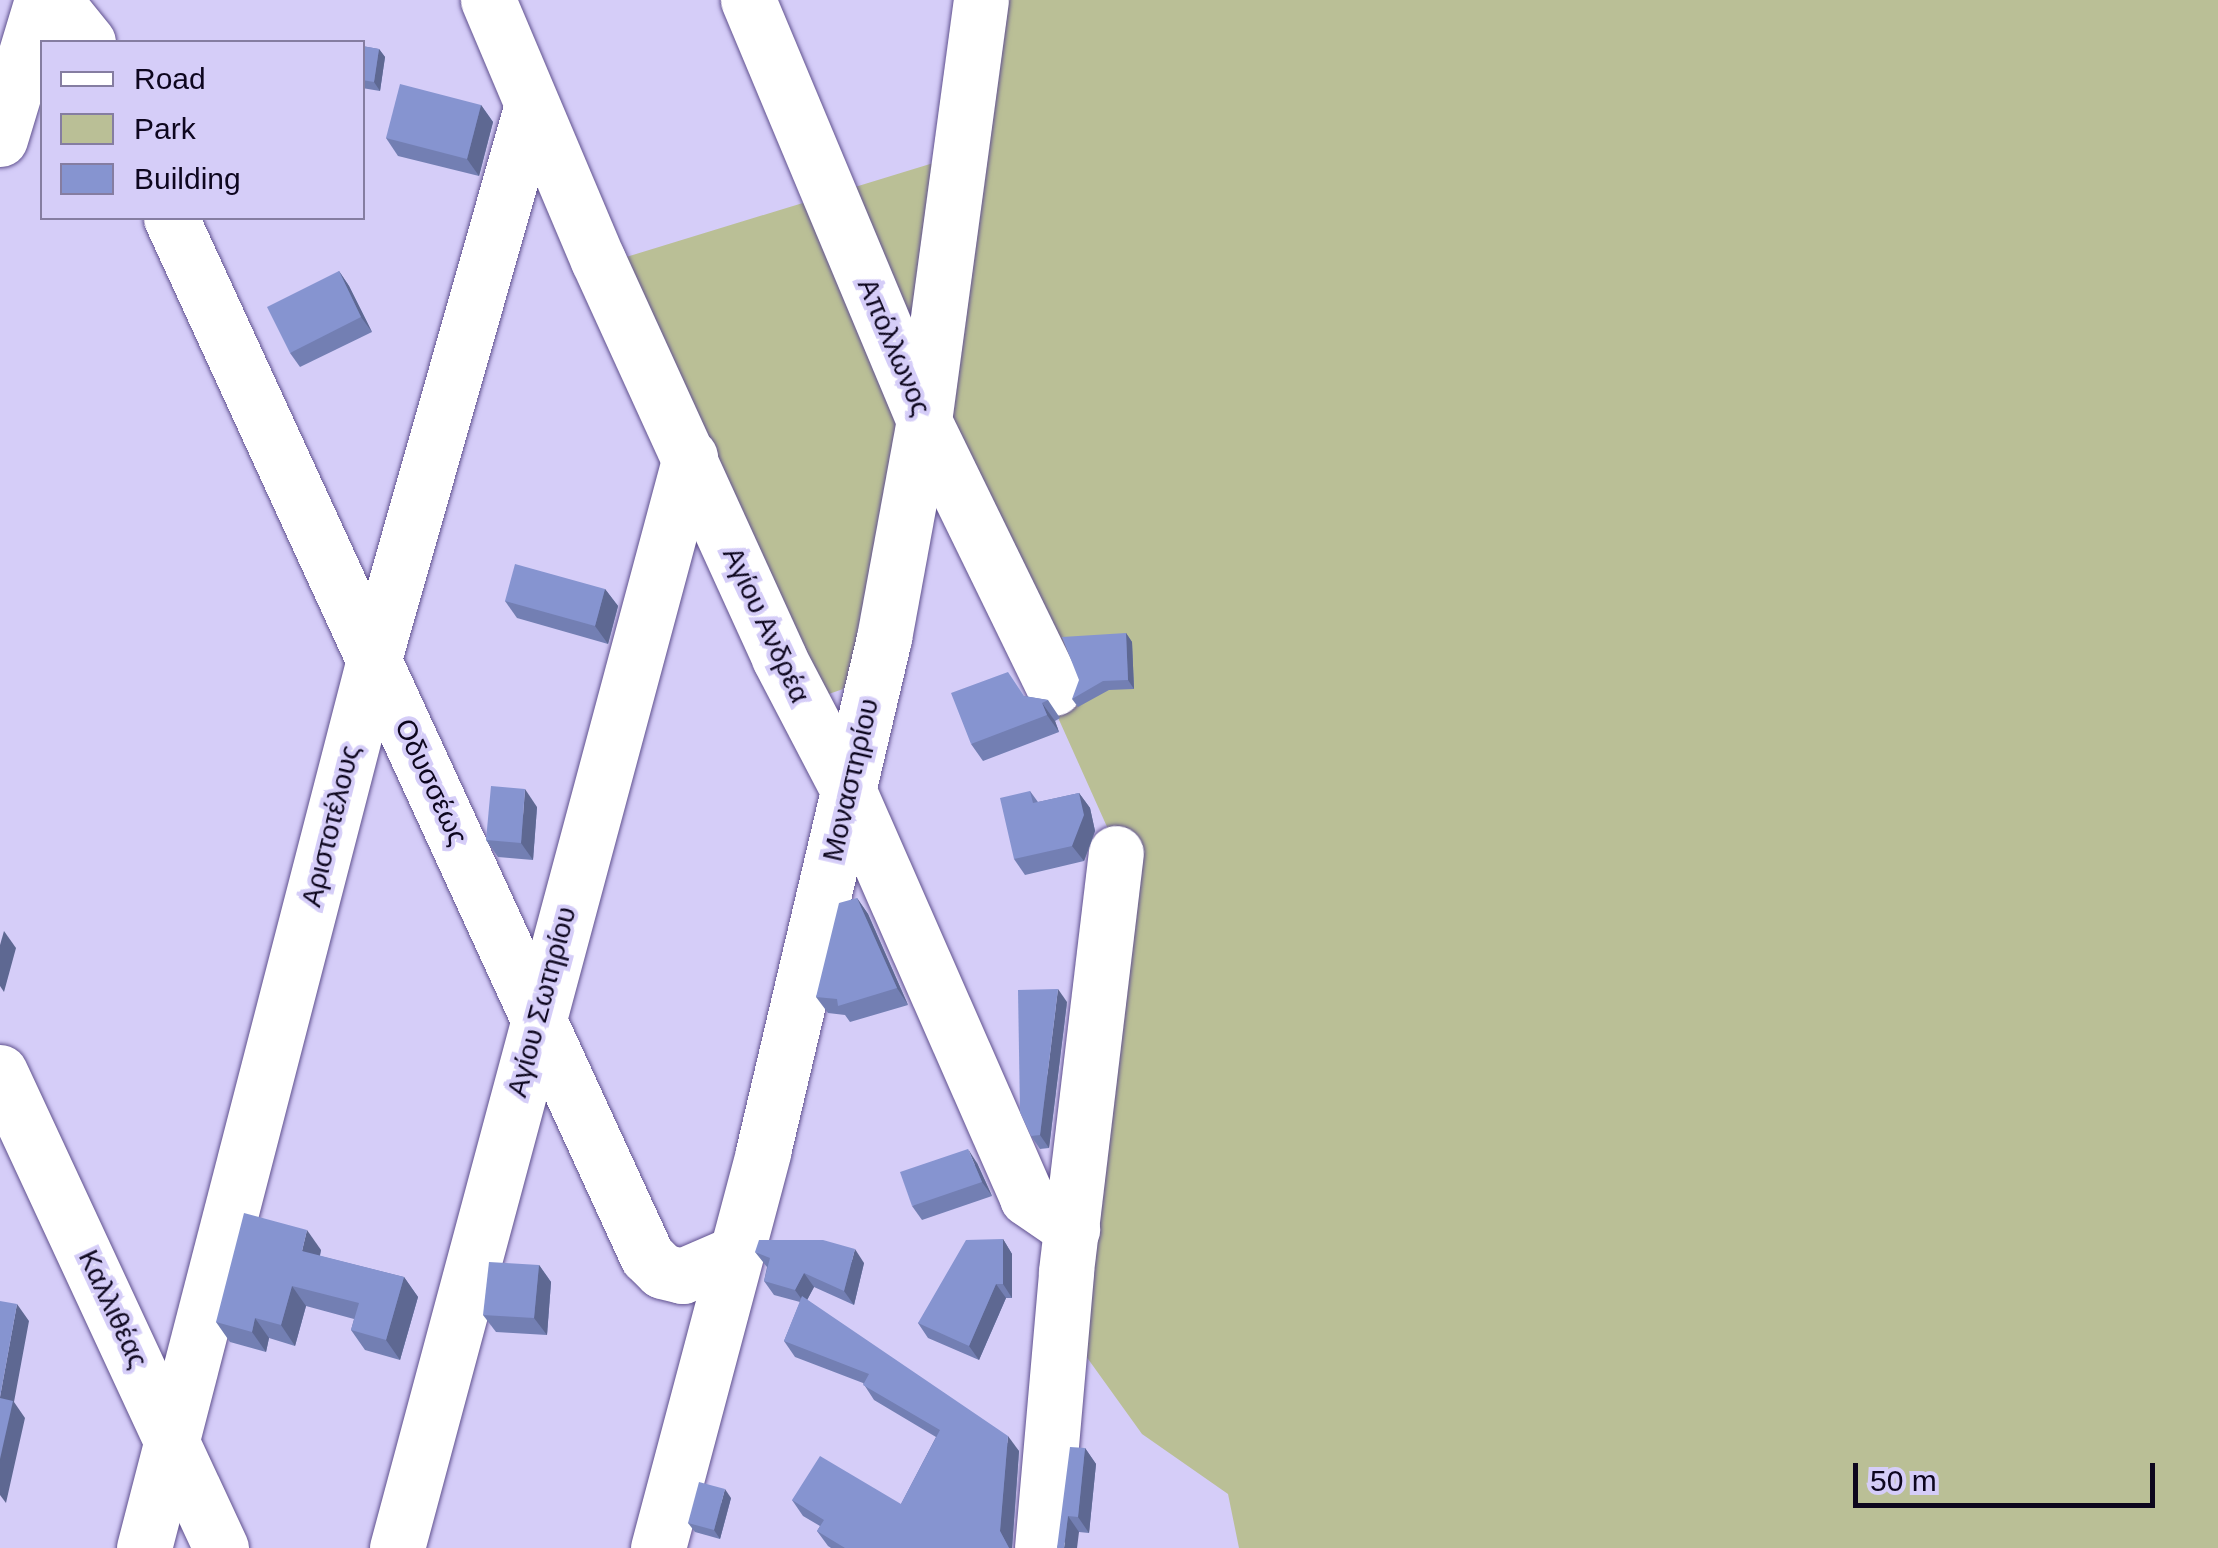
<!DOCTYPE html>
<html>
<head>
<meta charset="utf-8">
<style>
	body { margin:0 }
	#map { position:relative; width:2218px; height:1548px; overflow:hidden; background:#d5cdf8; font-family:Helvetica,sans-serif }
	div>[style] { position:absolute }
	.green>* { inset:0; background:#babf96 }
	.roads { filter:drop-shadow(0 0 2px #60518f) drop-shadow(0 0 2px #60518f) }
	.minor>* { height:55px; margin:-27.5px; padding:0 27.5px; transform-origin:27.5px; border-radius:27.5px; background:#fff }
	.wall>* { inset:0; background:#737fb3 }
	.shaded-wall>* { inset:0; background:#5e6892 }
	.building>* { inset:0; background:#8694d0 }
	span { translate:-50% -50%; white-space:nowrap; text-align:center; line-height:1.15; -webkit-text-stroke:8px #d5cdf8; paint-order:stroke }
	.street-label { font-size:28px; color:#0d061e }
	.legend { position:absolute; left:40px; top:40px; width:325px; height:180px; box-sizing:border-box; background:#d5cdf8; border:2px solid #857da1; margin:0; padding:12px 18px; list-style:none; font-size:30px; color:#0d061e }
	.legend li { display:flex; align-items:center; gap:20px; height:50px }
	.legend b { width:50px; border:2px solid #857da1 }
	.scale { position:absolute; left:1853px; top:1463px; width:302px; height:45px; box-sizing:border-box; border:5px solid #0d061e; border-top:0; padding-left:12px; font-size:30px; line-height:35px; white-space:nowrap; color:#0d061e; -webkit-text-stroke:8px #d5cdf8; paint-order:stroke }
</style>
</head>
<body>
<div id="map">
	<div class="green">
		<div style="clip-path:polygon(999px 0,2218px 0,2218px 1548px,1239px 1548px,1228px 1494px,1142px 1434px,1078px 1345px,1108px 829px,1047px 693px,917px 363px,859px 668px,843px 689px,826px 695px,623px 258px,979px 149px)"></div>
	</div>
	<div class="roads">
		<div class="minor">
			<div style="left:54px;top:0;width:54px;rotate:51deg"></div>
			<div style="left:488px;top:0;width:282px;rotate:67.1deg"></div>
			<div style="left:598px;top:260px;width:437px;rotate:65.5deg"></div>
			<div style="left:779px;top:658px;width:153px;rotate:62.4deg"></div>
			<div style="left:850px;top:794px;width:441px;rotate:66.3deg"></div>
			<div style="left:1027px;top:1198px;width:55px;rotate:34.6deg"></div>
			<div style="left:748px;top:0;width:456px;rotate:67.3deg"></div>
			<div style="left:924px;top:421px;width:297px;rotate:64deg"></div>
			<div style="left:0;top:139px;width:145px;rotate:-73.2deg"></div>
			<div style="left:171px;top:218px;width:1142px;rotate:65.37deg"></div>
			<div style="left:647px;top:1256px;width:21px;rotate:45deg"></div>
			<div style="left:662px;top:1271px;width:21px;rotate:14deg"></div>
			<div style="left:682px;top:1276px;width:58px;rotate:-23.5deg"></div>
			<div style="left:0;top:1072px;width:525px;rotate:65.1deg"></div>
			<div style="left:144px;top:1548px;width:918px;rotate:-75.49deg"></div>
			<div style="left:374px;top:659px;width:573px;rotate:-74.1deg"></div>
			<div style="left:397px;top:1548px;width:1130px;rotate:-74.97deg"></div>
			<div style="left:658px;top:1548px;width:410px;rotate:-75.1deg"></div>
			<div style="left:763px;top:1152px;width:528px;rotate:-76.75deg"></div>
			<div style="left:884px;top:638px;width:221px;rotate:-79.6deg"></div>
			<div style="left:924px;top:421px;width:425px;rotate:-82.3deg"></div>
			<div style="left:1042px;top:1548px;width:278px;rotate:-85deg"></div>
			<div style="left:1066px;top:1271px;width:421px;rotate:-83.2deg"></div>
		</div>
	</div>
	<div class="wall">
		<div style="clip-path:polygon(362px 46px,379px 49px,385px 57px,380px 91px,362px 88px)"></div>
		<div style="clip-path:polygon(481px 105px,493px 122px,479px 176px,398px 156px,386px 138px)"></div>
		<div style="clip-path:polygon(339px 271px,349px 286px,372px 332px,300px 367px,290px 353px)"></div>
		<div style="clip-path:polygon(605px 589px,618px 606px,608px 644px,517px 618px,505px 601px)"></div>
		<div style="clip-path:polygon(1126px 633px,1132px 642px,1134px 689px,1109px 690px,1078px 707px,1072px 699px)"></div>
		<div style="clip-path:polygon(1024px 696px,1048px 700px,1060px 718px,1055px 721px,1059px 732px,983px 761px,971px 744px)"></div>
		<div style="clip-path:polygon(1030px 791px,1038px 802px,1079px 793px,1090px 808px,1095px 831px,1084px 861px,1025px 875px,1014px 859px)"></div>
		<div style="clip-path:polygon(537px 807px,533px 860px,498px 857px,486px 840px)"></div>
		<div style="clip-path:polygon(857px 898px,868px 914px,908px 1005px,850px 1022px,845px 1015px,828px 1013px,816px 997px)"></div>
		<div style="clip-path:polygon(1067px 1002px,1049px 1148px,1040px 1149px,1031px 1136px)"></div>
		<div style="clip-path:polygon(977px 1163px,992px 1196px,922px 1220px,912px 1206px)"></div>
		<div style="clip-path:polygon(1003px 1239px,1012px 1254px,1012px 1298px,1006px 1298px,979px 1360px,928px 1338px,918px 1323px)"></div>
		<div style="clip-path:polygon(321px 1250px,320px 1256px,404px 1277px,418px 1297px,400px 1360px,365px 1350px,351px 1330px,354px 1319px,306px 1306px,295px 1346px,269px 1338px,266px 1352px,230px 1342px,216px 1322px)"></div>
		<div style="clip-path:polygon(755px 1252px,864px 1263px,854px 1305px,814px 1287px,807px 1300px,1019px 1451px,1012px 1548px,831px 1548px,828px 1546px,817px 1531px,820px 1526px,803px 1516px,792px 1500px,901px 1504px,936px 1437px,874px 1400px,863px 1383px,795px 1357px,784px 1341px,800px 1302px,774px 1295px,764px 1281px,767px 1267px)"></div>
		<div style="clip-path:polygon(539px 1265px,551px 1282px,547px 1335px,496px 1332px,483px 1315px)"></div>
		<div style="clip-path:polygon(1085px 1448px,1096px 1464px,1089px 1533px,1079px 1532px,1057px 1548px)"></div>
		<div style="clip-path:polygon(731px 1498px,720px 1539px,695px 1532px,688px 1523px)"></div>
	</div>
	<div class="shaded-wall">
		<div style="clip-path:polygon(379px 49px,385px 57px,380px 91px,374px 82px)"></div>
		<div style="clip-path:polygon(481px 105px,493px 122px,479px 176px,467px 159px)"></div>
		<div style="clip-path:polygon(339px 271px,349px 286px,372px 332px,361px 317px)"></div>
		<div style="clip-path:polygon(605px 589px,618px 606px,608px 644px,595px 626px)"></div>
		<div style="clip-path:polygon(1126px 633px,1132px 642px,1134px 689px,1128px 680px)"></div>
		<div style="clip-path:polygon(1042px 703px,1055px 721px,1059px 732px,1047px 715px)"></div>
		<div style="clip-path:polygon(525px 789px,537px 807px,533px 860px,521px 843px)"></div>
		<div style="clip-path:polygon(1079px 793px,1090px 808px,1095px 831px,1084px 861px,1072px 846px)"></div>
		<div style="clip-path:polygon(857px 898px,868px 914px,908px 1005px,897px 988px)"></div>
		<div style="clip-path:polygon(4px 931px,16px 948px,4px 992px,0 986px,0 945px)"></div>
		<div style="clip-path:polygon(1058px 989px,1067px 1002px,1049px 1148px,1040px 1135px)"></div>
		<div style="clip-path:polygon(968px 1149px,977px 1163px,992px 1196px,982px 1182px)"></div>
		<div style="clip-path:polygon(307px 1230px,321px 1250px,316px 1271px,302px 1251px)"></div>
		<div style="clip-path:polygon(1003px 1239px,1012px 1254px,1012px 1298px,1003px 1284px)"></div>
		<div style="clip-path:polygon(855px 1249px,864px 1263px,854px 1305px,844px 1291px)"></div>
		<div style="clip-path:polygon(539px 1265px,551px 1282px,547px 1335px,534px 1318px)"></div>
		<div style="clip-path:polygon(804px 1273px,814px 1287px,805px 1304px,795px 1290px)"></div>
		<div style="clip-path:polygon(404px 1277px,418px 1297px,400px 1360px,386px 1340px)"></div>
		<div style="clip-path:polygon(996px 1284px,1006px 1298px,979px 1360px,969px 1346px)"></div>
		<div style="clip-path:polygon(292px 1286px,306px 1306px,295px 1346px,281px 1325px)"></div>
		<div style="clip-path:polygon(17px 1304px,29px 1321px,14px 1402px,25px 1418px,6px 1503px,0 1495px,0 1397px)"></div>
		<div style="clip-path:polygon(255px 1318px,269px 1338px,266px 1352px,252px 1332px)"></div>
		<div style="clip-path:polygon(1008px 1436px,1019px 1451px,1012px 1548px,1009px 1548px,1000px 1531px)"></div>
		<div style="clip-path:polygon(1085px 1448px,1096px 1464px,1089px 1533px,1078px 1517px)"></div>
		<div style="clip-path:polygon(725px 1489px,731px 1498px,720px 1539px,714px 1530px)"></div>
		<div style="clip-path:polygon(1068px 1516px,1079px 1532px,1077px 1548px,1064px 1548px)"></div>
	</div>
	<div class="building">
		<div style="clip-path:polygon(362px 46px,379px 49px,374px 82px,362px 80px)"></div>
		<div style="clip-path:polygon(400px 84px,481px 105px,467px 159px,386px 138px)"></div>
		<div style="clip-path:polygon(339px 271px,361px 317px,290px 353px,267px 307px)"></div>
		<div style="clip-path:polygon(515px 564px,605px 589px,595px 626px,505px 601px)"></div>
		<div style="clip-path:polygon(1126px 633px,1128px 680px,1103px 681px,1072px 699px,1079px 680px,1062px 637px)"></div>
		<div style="clip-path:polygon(1008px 672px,1024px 696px,1048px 700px,1042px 703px,1047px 715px,971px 744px,951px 693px)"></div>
		<div style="clip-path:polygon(491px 786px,525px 789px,521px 843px,486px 840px)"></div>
		<div style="clip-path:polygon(1030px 791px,1033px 803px,1079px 793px,1084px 815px,1072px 846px,1014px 859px,1000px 798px)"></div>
		<div style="clip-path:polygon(857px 898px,897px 988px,838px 1006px,837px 999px,816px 997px,839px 903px)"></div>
		<div style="clip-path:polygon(1058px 989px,1040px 1135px,1031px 1136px,1020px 1112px,1018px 990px)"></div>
		<div style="clip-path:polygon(968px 1149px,982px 1182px,912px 1206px,900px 1172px)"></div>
		<div style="clip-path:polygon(244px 1213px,307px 1230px,302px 1251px,404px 1277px,386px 1340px,351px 1330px,359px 1303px,292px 1286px,281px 1325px,255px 1318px,252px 1332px,216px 1322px)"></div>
		<div style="clip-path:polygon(1003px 1239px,1003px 1284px,996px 1284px,969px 1346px,918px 1323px,966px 1240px)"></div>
		<div style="clip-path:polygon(759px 1240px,823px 1240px,855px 1249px,844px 1291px,804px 1273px,795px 1290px,764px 1281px,770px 1258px,755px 1252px)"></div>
		<div style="clip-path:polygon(489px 1262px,539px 1265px,534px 1318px,483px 1315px)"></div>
		<div style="clip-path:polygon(802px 1296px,1008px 1436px,1000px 1531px,1009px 1548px,845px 1548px,817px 1531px,824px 1520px,792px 1500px,820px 1456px,901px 1504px,940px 1430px,863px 1385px,869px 1374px,784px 1341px)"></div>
		<div style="clip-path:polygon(0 1301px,17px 1304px,0 1397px)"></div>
		<div style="clip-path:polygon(0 1398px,13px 1401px,0 1459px)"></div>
		<div style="clip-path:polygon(1070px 1447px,1085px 1448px,1078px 1517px,1068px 1516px,1064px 1548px,1057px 1548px)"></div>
		<div style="clip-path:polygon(699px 1482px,725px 1489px,714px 1530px,688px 1523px)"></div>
	</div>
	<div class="street-label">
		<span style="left:894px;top:347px;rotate:67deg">Απόλλωνος</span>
		<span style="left:766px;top:625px;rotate:65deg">Αγίου Ανδρέα</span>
		<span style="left:851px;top:780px;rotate:-77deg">Μοναστηρίου</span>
		<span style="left:431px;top:782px;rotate:65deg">Οδυσσέως</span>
		<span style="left:331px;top:826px;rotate:-76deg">Αριστοτέλους</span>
		<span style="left:542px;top:1002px;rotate:-75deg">Αγίου Σωτηρίου</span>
		<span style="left:113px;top:1309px;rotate:65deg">Καλλιθέας</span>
	</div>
	<ul class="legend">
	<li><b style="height:12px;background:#fff"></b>Road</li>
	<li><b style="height:28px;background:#babf96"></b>Park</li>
	<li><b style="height:28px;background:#8694d0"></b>Building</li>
	</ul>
	<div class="scale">50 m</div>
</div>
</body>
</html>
